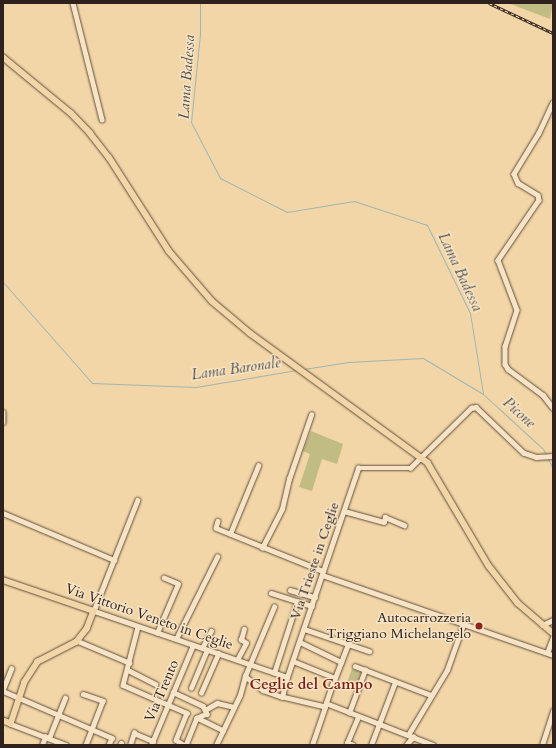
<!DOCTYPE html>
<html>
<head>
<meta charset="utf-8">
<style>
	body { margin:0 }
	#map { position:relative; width:556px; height:748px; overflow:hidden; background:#f3d6a7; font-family:Cardo,serif }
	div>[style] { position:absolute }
	.green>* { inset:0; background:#c0bc84 }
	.stream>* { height:1px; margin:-0.5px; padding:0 0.5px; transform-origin:0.5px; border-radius:0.5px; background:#9eb7b1 }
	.roads { filter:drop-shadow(0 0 1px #604e3e) drop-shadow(0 0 1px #604e3e) }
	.minor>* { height:4.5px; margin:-2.25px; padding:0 2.25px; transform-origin:2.25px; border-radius:2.25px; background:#f7e4c6 }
	.major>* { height:5.5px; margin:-2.75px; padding:0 2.75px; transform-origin:2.75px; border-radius:2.75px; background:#f3d6a7 }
	.rail>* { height:2.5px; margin-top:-1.25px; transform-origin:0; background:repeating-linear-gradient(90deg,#f7e4c6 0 3px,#2f211b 0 6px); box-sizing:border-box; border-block:1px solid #2f211b }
	.dots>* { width:11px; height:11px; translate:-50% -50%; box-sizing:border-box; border:2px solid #f7e4c6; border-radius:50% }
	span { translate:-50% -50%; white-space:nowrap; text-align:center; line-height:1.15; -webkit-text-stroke:3px #f7e4c6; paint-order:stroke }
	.street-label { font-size:14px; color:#2f211b }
	.poi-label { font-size:14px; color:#2f211b }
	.right { translate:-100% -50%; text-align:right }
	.water-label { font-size:15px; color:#504e48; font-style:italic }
	.neighbourhood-label { font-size:15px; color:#7a1f14; font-weight:700 }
	.frame { position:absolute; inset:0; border:4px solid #2f211b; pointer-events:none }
</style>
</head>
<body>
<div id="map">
	<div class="green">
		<div style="clip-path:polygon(508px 3px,553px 3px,550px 19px)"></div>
		<div style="clip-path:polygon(311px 431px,343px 444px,337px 464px,322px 459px,312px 491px,299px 487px,310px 454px,303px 451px)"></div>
		<div style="clip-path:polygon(352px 669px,361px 672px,355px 689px,346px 685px)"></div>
	</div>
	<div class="stream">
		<div style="left:200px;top:3px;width:31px;rotate:90deg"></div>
		<div style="left:200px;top:34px;width:88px;rotate:95.8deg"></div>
		<div style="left:191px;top:122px;width:63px;rotate:62.6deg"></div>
		<div style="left:220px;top:178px;width:75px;rotate:26.9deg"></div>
		<div style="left:287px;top:212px;width:68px;rotate:-9.3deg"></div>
		<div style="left:354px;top:201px;width:77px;rotate:18.2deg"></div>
		<div style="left:427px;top:225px;width:98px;rotate:64deg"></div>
		<div style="left:470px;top:313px;width:81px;rotate:80.8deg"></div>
		<div style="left:3px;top:282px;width:135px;rotate:48.6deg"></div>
		<div style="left:92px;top:383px;width:104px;rotate:2.2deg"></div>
		<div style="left:196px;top:387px;width:102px;rotate:-9.6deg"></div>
		<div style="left:304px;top:369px;width:45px;rotate:-9deg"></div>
		<div style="left:348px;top:362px;width:75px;rotate:-3.1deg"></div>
		<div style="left:423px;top:358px;width:70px;rotate:31deg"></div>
		<div style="left:483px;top:394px;width:81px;rotate:42.5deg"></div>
		<div style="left:543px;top:449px;width:6px;rotate:59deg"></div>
		<div style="left:548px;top:459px;width:11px;rotate:63deg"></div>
	</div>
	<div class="roads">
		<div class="minor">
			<div style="left:73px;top:3px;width:120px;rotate:76deg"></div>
			<div style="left:553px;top:103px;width:33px;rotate:115deg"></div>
			<div style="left:539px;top:133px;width:48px;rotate:121.4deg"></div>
			<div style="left:514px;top:174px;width:10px;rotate:66deg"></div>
			<div style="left:518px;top:183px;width:23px;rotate:31deg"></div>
			<div style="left:538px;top:195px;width:5px;rotate:79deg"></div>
			<div style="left:539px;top:200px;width:73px;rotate:124.3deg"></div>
			<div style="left:498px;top:260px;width:53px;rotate:69.2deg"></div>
			<div style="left:517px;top:310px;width:38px;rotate:108deg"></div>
			<div style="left:505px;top:346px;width:18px;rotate:90deg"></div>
			<div style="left:505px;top:364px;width:6px;rotate:59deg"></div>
			<div style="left:508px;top:369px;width:44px;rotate:36.6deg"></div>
			<div style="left:543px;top:395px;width:16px;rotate:52deg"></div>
			<div style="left:3px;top:412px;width:10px;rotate:90deg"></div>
			<div style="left:138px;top:500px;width:119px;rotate:111.6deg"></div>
			<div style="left:94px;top:611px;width:204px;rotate:18.9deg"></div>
			<div style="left:344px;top:511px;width:41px;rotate:15.4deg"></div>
			<div style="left:384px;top:522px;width:5px;rotate:-79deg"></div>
			<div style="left:385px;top:517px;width:21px;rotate:23deg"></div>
			<div style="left:3px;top:513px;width:121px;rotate:22.9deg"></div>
			<div style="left:218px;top:521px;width:7px;rotate:106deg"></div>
			<div style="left:216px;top:528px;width:115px;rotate:21.9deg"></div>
			<div style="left:230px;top:534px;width:74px;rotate:-67.6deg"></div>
			<div style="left:262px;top:548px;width:44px;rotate:-62.9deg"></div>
			<div style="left:282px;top:509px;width:31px;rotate:-77deg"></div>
			<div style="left:289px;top:479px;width:68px;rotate:-71deg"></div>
			<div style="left:322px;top:575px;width:244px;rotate:19.1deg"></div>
			<div style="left:290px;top:590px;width:26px;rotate:16deg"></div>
			<div style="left:271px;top:593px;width:43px;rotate:17.6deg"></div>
			<div style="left:542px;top:625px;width:12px;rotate:-24deg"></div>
			<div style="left:138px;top:627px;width:60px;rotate:104.5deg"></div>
			<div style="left:123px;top:685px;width:70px;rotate:23.6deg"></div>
			<div style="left:187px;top:713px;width:29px;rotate:112deg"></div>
			<div style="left:176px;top:740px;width:9px;rotate:32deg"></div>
			<div style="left:304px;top:629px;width:69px;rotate:18.7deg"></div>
			<div style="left:157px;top:633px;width:53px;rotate:-66.8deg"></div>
			<div style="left:178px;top:584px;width:15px;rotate:-157deg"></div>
			<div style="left:176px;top:639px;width:92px;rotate:-63.4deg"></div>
			<div style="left:78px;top:641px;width:56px;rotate:22.9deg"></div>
			<div style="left:300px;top:642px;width:46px;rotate:26deg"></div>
			<div style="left:202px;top:648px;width:19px;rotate:-62deg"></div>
			<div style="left:547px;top:653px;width:17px;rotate:-69deg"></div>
			<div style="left:237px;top:660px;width:19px;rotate:-62deg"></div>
			<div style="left:246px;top:643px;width:6px;rotate:-149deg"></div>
			<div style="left:241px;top:640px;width:11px;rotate:-75deg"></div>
			<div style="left:293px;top:661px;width:45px;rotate:22deg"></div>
			<div style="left:335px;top:678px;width:31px;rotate:109deg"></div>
			<div style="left:325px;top:707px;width:44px;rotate:-166.9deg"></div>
			<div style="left:282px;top:697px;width:21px;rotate:-76deg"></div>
			<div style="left:287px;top:677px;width:221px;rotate:-71.2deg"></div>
			<div style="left:358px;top:468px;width:52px"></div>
			<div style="left:410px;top:468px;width:86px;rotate:-44.5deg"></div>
			<div style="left:471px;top:408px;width:5px;rotate:-11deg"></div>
			<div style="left:476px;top:407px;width:66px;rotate:43.8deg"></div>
			<div style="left:524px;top:453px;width:13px;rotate:18deg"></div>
			<div style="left:536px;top:457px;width:17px;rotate:-3deg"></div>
			<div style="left:355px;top:666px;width:81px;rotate:20.9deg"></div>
			<div style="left:128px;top:670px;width:31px;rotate:27deg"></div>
			<div style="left:274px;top:673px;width:75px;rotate:-72.1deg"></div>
			<div style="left:245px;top:676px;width:23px;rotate:38deg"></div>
			<div style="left:263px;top:690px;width:20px;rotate:20deg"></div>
			<div style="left:335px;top:678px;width:36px;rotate:-69deg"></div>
			<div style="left:191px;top:688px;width:41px;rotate:-67.2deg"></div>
			<div style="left:3px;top:689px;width:22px;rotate:-68deg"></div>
			<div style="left:3px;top:691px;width:119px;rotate:23.3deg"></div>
			<div style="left:112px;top:738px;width:8px;rotate:113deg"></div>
			<div style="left:173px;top:692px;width:33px;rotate:25deg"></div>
			<div style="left:203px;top:706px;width:9px;rotate:63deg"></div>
			<div style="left:207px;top:714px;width:11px;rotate:158deg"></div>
			<div style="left:197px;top:718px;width:29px;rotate:112deg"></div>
			<div style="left:201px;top:693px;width:43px;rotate:-66.4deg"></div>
			<div style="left:83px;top:694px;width:21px;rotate:19deg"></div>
			<div style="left:103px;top:701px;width:47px;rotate:111.1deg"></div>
			<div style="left:326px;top:703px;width:115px;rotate:21.4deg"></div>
			<div style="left:205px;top:710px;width:14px;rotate:-30deg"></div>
			<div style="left:217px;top:703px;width:17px;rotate:13deg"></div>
			<div style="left:349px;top:713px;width:46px;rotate:-69.6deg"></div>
			<div style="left:198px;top:718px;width:28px;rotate:26deg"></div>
			<div style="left:11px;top:724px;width:59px;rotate:20.9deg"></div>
			<div style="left:408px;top:735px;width:76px;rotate:-59deg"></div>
			<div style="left:447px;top:670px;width:48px;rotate:-70.4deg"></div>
			<div style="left:49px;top:738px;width:43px;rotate:-68.2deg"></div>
			<div style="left:42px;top:745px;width:9px;rotate:-69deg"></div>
			<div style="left:120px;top:745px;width:2px;rotate:-63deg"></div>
			<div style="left:130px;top:745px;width:13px;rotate:-72deg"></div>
			<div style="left:134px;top:733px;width:21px;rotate:23deg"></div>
			<div style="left:151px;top:745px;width:108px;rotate:-67.2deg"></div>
			<div style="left:216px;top:745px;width:55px;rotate:-64.4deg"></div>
			<div style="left:240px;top:695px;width:20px;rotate:-75deg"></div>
			<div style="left:245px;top:676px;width:75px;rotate:-67.2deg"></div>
			<div style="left:312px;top:745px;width:40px;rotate:-71.1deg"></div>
			<div style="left:353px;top:745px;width:6px;rotate:-162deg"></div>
			<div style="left:347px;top:743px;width:28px;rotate:-67deg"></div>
			<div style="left:371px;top:745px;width:67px;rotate:-69.1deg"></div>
			<div style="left:406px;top:745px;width:11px;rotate:-49deg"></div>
			<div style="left:542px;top:745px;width:36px;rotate:-72deg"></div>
		</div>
		<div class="major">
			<div style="left:3px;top:57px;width:88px;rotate:39.5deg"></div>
			<div style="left:71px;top:113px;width:28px;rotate:46deg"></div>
			<div style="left:90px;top:133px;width:31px;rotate:52deg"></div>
			<div style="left:109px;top:157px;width:112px;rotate:57.4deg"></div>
			<div style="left:169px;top:251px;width:66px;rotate:49.3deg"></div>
			<div style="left:212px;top:301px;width:50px;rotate:40.1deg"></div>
			<div style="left:250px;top:333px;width:220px;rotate:36.1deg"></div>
			<div style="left:428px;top:463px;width:120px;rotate:59.4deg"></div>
			<div style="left:489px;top:566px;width:47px;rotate:51.9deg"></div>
			<div style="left:518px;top:603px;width:46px;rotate:40.6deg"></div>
			<div style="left:3px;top:580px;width:96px;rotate:18.8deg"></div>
			<div style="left:94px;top:611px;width:19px;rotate:111deg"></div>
			<div style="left:87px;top:629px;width:16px;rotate:128deg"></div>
			<div style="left:77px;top:642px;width:44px;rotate:152.9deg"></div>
			<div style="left:38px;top:662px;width:24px;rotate:123deg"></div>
			<div style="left:25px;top:682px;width:44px;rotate:108.4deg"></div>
			<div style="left:11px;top:724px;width:9px;rotate:-159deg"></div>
		</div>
	</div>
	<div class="rail">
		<div style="left:489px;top:3px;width:71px;rotate:25.1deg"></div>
	</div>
	<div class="dots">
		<div style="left:479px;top:626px;background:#8f2418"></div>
	</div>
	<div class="street-label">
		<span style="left:315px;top:561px;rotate:-71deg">Via Trieste in Ceglie</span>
		<span style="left:149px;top:617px;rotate:19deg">Via Vittorio Veneto in Ceglie</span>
		<span style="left:162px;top:691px;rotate:-67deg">Via Trento</span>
	</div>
	<div class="poi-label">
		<span class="right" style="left:471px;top:626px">Autocarrozzeria<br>Triggiano Michelangelo</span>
	</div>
	<div class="water-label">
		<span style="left:187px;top:77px;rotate:-86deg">Lama Badessa</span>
		<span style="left:460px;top:272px;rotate:65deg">Lama Badessa</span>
		<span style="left:236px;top:369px;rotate:-8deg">Lama Baronale</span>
		<span style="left:519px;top:413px;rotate:42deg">Picone</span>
	</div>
	<div class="neighbourhood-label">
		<span style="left:311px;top:685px">Ceglie del Campo</span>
	</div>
	<div class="frame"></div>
</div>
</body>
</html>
